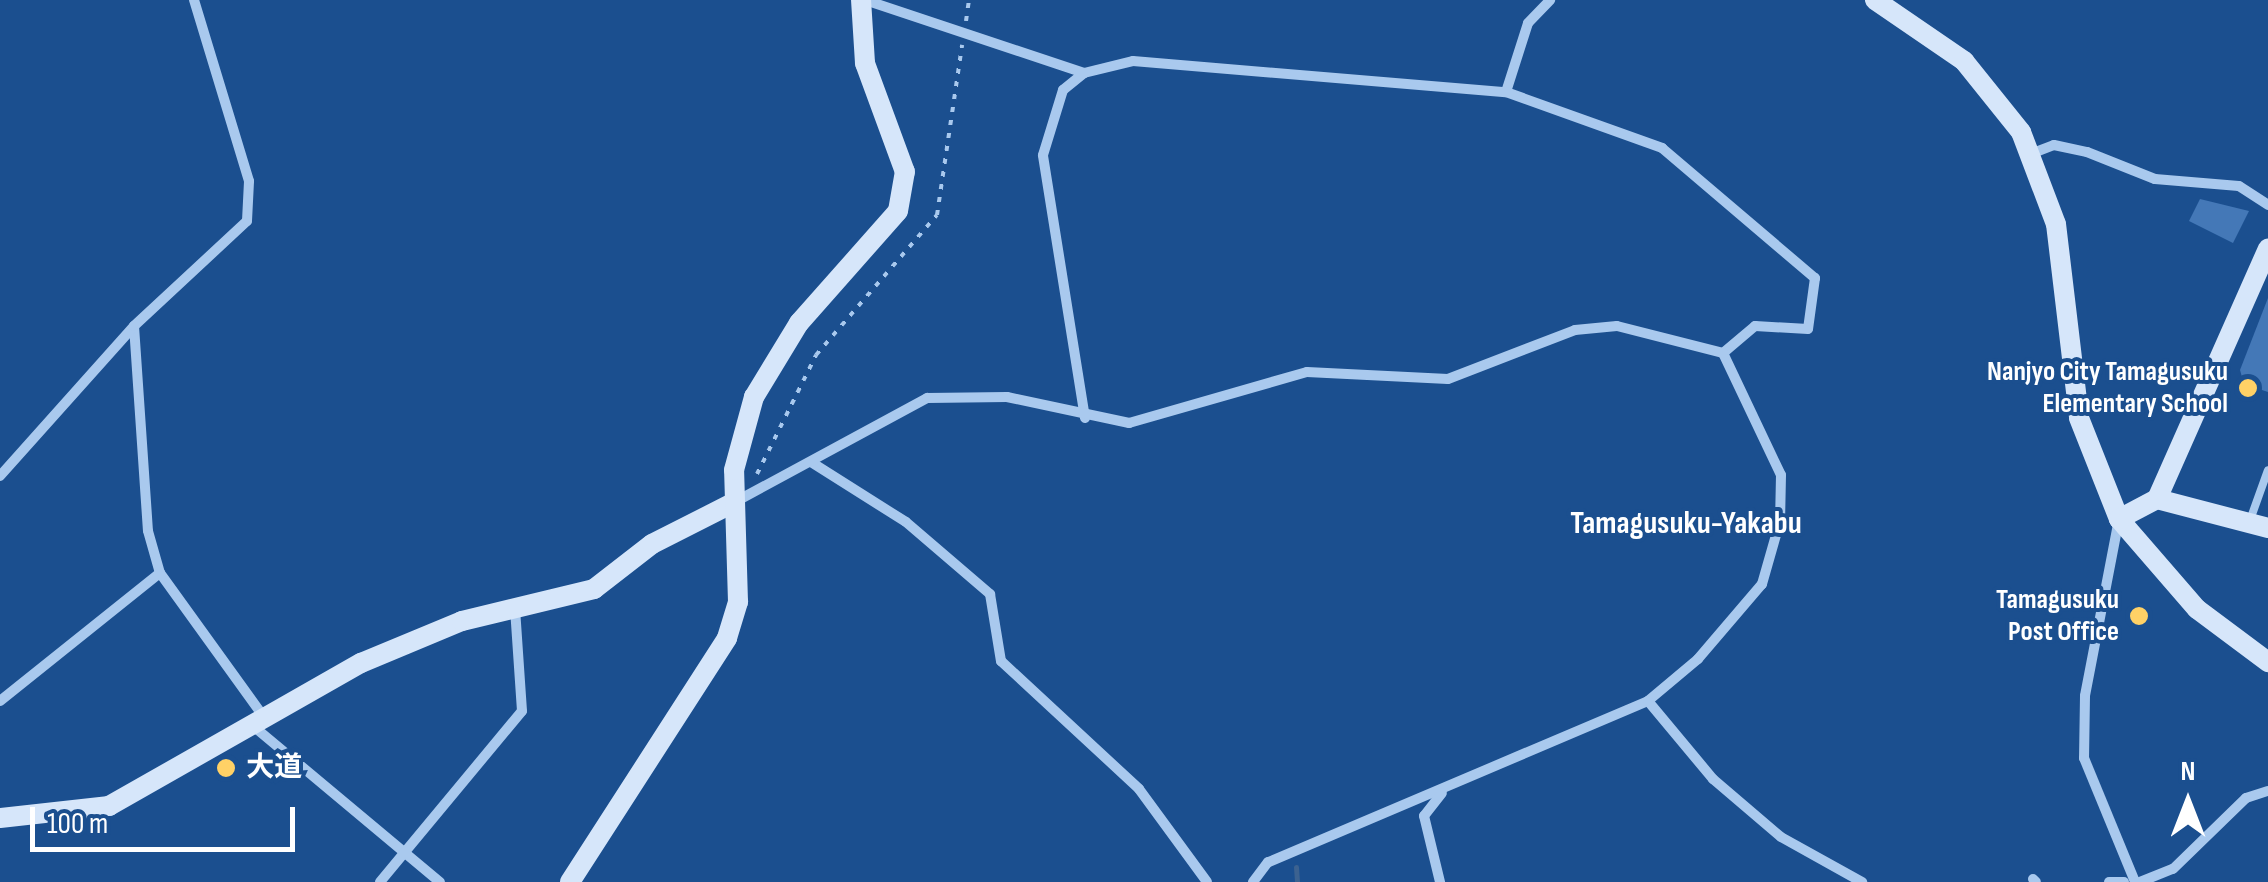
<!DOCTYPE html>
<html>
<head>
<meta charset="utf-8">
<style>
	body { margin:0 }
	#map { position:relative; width:2268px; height:882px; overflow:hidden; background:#1b4f8f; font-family:"Sofia Sans Condensed","Noto Sans JP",sans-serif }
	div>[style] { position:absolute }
	.stream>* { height:5px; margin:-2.5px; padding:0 2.5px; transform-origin:2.5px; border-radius:2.5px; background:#3c6290 }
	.building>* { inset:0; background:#4478b7 }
	.path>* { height:4px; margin-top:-2px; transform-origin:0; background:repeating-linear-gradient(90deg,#a9c9ee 0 5px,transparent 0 13px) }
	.lane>* { height:8px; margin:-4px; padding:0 4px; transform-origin:4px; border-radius:4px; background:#a9c9ee }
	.street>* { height:10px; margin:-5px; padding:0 5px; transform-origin:5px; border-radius:5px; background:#a9c9ee }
	.secondary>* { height:20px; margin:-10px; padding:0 10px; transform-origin:10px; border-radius:10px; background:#d6e6fa }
	.dots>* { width:28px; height:28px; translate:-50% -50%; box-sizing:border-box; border:5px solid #1b4f8f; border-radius:50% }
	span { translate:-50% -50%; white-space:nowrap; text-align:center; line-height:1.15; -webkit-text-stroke:8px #1b4f8f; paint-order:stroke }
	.poi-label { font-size:28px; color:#fff; font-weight:700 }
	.right { translate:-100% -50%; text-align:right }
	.left { translate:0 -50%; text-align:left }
	.quarter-label { font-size:32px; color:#fff; font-weight:700 }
	.north { position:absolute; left:2138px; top:752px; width:100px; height:100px; -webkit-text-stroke:8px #1b4f8f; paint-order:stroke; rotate:0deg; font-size:28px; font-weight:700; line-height:40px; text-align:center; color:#fff }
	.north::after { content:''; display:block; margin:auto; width:35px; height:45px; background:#fff; clip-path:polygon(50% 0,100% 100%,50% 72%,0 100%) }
	.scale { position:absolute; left:30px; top:807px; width:265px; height:45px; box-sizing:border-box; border:5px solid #fff; border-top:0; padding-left:12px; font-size:30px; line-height:35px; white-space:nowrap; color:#fff; -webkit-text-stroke:8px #1b4f8f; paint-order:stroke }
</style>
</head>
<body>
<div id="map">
	<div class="stream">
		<div style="left:1296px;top:867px;width:15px;rotate:86deg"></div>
	</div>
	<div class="building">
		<div style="clip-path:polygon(2200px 199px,2249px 211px,2233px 243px,2189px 221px)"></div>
		<div style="clip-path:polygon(2268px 298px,2268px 392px,2244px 384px,2240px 370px)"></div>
	</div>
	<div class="path">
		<div style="left:966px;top:21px;width:21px;rotate:-82deg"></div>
		<div style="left:757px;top:474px;width:133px;rotate:-63.6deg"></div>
		<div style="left:816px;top:355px;width:185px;rotate:-49.2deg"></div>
		<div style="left:937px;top:215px;width:172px;rotate:-81.6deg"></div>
	</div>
	<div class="lane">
		<div style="left:2249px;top:523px;width:56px;rotate:-70.3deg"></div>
	</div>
	<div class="street">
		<div style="left:865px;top:0;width:231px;rotate:18.4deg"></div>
		<div style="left:1506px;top:92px;width:72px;rotate:-72.3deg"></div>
		<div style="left:1528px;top:23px;width:32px;rotate:-46deg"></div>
		<div style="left:2033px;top:153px;width:22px;rotate:-21deg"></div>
		<div style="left:2054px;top:145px;width:34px;rotate:12deg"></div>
		<div style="left:2087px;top:152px;width:73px;rotate:21.7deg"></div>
		<div style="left:2155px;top:179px;width:84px;rotate:4.8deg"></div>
		<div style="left:2239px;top:186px;width:35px;rotate:33deg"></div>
		<div style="left:134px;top:326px;width:205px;rotate:86.1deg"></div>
		<div style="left:148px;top:531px;width:44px;rotate:74.1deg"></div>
		<div style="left:160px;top:573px;width:178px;rotate:54.2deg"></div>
		<div style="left:1085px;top:418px;width:266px;rotate:-99.1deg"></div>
		<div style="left:1043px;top:155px;width:68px;rotate:-72.9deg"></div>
		<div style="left:1063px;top:90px;width:27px;rotate:-39deg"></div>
		<div style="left:1084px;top:73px;width:50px;rotate:-13.8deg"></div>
		<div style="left:1133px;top:61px;width:374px;rotate:4.8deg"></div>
		<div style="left:1506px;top:92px;width:166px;rotate:19.7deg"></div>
		<div style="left:1662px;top:148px;width:201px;rotate:40.4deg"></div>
		<div style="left:1815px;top:278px;width:51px;rotate:97.8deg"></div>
		<div style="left:1808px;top:329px;width:53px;rotate:-176.8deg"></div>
		<div style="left:1755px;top:326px;width:42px;rotate:139.8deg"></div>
		<div style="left:1723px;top:353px;width:135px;rotate:64.6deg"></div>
		<div style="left:1781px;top:475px;width:46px;rotate:91.2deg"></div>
		<div style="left:1780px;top:521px;width:66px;rotate:105.9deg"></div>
		<div style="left:1762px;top:584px;width:99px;rotate:130.5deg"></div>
		<div style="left:1698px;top:659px;width:65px;rotate:140deg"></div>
		<div style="left:1648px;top:701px;width:413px;rotate:157deg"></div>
		<div style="left:1268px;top:862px;width:25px;rotate:127deg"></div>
		<div style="left:811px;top:462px;width:112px;rotate:32.3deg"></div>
		<div style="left:906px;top:522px;width:111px;rotate:40.6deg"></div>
		<div style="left:990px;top:594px;width:68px;rotate:80.7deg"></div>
		<div style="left:1001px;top:661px;width:188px;rotate:42.8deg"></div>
		<div style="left:1139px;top:789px;width:115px;rotate:53.8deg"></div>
		<div style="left:0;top:476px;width:201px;rotate:-48.2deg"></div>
		<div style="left:134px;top:326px;width:154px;rotate:-42.9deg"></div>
		<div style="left:247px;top:221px;width:40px;rotate:-87.1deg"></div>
		<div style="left:249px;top:181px;width:189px;rotate:-106.9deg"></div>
		<div style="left:733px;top:503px;width:221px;rotate:-28.4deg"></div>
		<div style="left:927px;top:398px;width:80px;rotate:-0.7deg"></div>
		<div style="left:1007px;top:397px;width:125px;rotate:12deg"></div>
		<div style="left:1129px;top:423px;width:185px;rotate:-16deg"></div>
		<div style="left:1307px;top:372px;width:141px;rotate:2.8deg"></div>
		<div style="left:1448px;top:379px;width:136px;rotate:-21.1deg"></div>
		<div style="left:1575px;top:330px;width:42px;rotate:-5.4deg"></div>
		<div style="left:1617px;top:326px;width:109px;rotate:14.3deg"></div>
		<div style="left:2119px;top:519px;width:180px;rotate:100.9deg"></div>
		<div style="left:2085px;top:696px;width:62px;rotate:90.9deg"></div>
		<div style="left:2084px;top:758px;width:134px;rotate:67.6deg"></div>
		<div style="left:0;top:701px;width:205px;rotate:-38.7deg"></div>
		<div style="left:1648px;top:701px;width:102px;rotate:50.2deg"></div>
		<div style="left:1713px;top:779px;width:89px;rotate:40.5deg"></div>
		<div style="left:1781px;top:837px;width:93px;rotate:29.1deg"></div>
		<div style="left:252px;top:725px;width:245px;rotate:39.9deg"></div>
		<div style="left:2033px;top:879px;width:4px;rotate:45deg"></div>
		<div style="left:380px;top:882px;width:222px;rotate:-50.3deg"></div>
		<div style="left:522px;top:711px;width:103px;rotate:-93.9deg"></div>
		<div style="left:1440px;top:882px;width:68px;rotate:-103.6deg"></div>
		<div style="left:1424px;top:816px;width:29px;rotate:-52deg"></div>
		<div style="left:2109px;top:882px;width:15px"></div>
		<div style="left:2140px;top:882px;width:35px;rotate:-22deg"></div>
		<div style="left:2173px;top:869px;width:102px;rotate:-44.2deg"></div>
		<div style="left:2246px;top:798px;width:23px;rotate:-18deg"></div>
	</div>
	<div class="secondary">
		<div style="left:1875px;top:0;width:108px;rotate:34.4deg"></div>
		<div style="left:1964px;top:61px;width:91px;rotate:51.2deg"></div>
		<div style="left:2021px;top:132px;width:98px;rotate:69.2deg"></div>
		<div style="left:2056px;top:224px;width:195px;rotate:83.2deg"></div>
		<div style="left:2079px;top:418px;width:109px;rotate:68.4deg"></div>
		<div style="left:2119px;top:519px;width:119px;rotate:49.1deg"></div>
		<div style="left:2197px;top:609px;width:89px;rotate:36.7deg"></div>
		<div style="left:2157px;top:499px;width:274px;rotate:-66.1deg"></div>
		<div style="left:2119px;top:519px;width:43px;rotate:-27.8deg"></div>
		<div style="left:2157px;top:499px;width:115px;rotate:14.6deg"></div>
		<div style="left:0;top:818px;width:110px;rotate:-6.3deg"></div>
		<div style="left:109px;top:806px;width:290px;rotate:-29.6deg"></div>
		<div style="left:361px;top:663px;width:109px;rotate:-22.6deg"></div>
		<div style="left:462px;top:621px;width:136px;rotate:-13.6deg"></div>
		<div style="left:594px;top:589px;width:73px;rotate:-37.8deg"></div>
		<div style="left:652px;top:544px;width:89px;rotate:-26.9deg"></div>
		<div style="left:570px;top:882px;width:290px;rotate:-57.2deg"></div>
		<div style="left:727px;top:638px;width:38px;rotate:-73deg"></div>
		<div style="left:738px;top:602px;width:132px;rotate:-91.7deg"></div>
		<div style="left:734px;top:470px;width:76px;rotate:-74.7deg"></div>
		<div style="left:754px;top:397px;width:87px;rotate:-58.7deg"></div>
		<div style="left:799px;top:323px;width:149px;rotate:-48.5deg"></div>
		<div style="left:898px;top:211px;width:40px;rotate:-80deg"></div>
		<div style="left:905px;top:172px;width:116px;rotate:-110.2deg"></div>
		<div style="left:865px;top:63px;width:63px;rotate:-93.6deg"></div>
	</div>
	<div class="dots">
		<div style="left:2248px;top:388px;background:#ffd166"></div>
		<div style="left:2139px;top:616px;background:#ffd166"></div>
		<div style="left:226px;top:768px;background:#ffd166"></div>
	</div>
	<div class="poi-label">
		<span class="right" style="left:2228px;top:388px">Nanjyo City Tamagusuku<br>Elementary School</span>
		<span class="right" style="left:2119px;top:616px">Tamagusuku<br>Post Office</span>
		<span class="left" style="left:246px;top:768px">大道</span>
	</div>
	<div class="quarter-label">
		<span style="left:1686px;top:524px">Tamagusuku-Yakabu</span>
	</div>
	<div class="north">N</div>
	<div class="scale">100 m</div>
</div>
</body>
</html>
